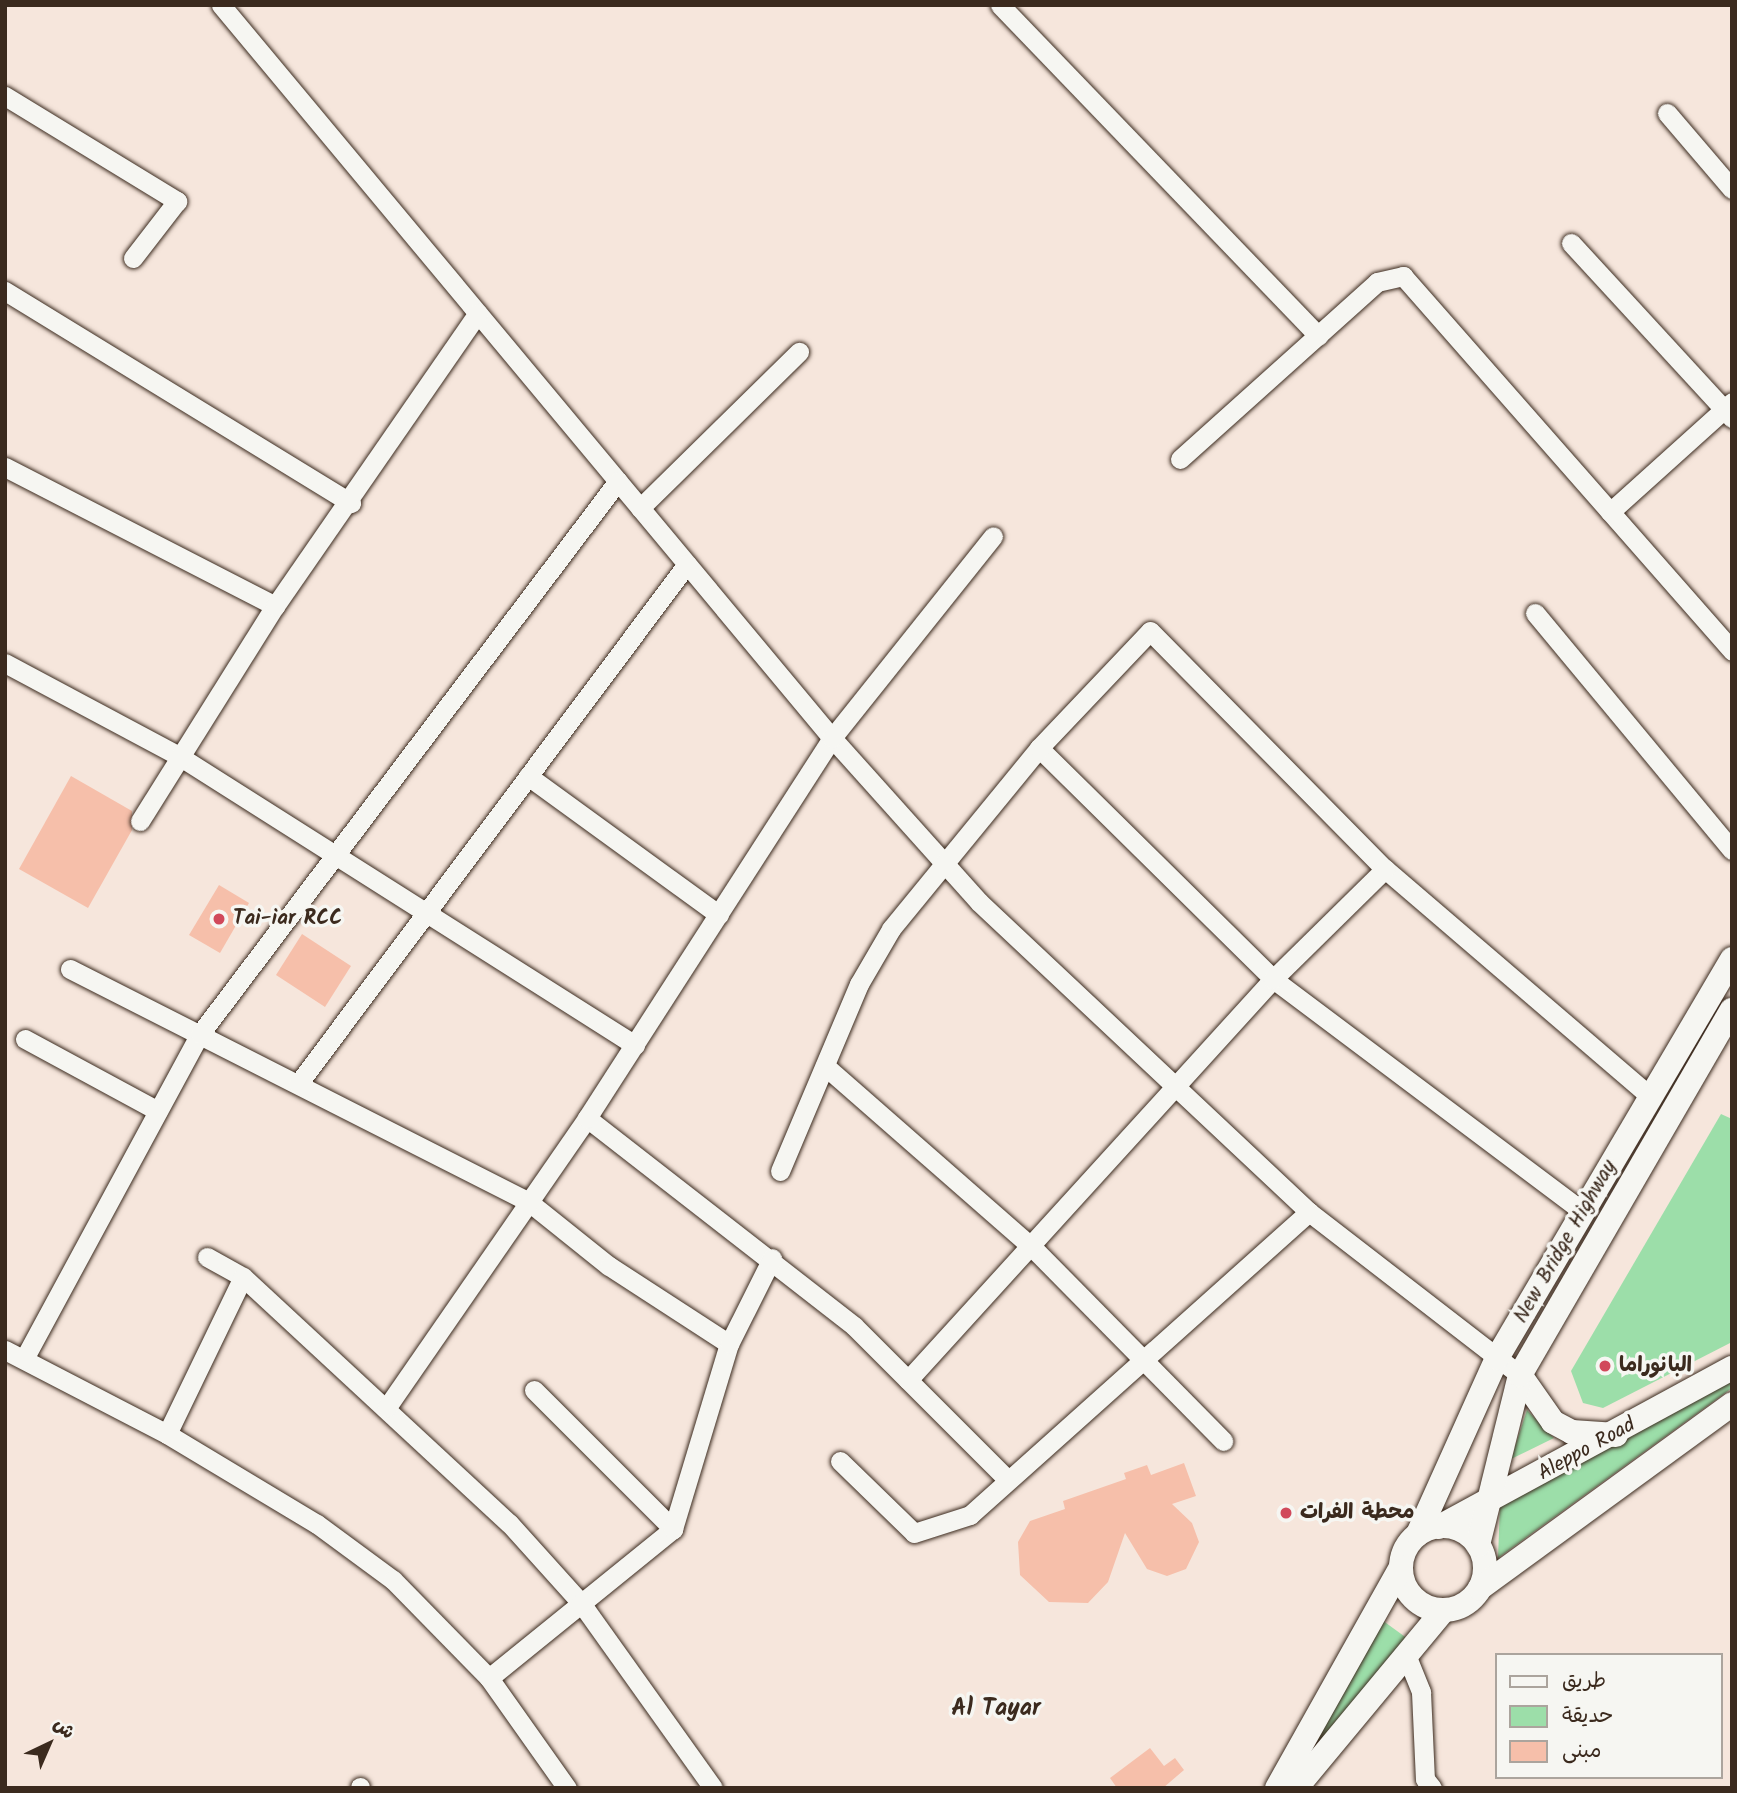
<!DOCTYPE html>
<html>
<head>
<meta charset="utf-8">
<style>
	body { margin:0 }
	#map { position:relative; width:1737px; height:1793px; overflow:hidden; background:#f6e6dc; font-family:Kalam,"Playpen Sans Arabic",sans-serif }
	div>[style] { position:absolute }
	.green>* { inset:0; background:#9cdea9 }
	.building>* { inset:0; background:#f6bfaa }
	.roads { filter:drop-shadow(0 0 2px #3b2a1e) drop-shadow(0 0 2px #3b2a1e) }
	.minor>* { height:19px; margin:-9.5px; padding:0 9.5px; transform-origin:9.5px; border-radius:9.5px; background:#f6f6f2 }
	.major>* { height:24px; margin:-12px; padding:0 12px; transform-origin:12px; border-radius:12px; background:#f6f6f2 }
	.major>.ring { margin:-12px; padding:0; box-sizing:content-box; background:none; border:24px solid #f6f6f2; border-radius:50% }
	.dots>* { width:19px; height:19px; translate:-50% -50%; box-sizing:border-box; border:4px solid #f6f6f2; border-radius:50% }
	span { translate:-50% -50%; white-space:nowrap; text-align:center; line-height:1.15; -webkit-text-stroke:7px #f6f6f2; paint-order:stroke }
	.poi-label { font-size:21px; color:#3b2a1e; font-weight:700 }
	.left { translate:0 -50%; text-align:left }
	.street-label { font-size:21px; color:#3b2a1e }
	.quarter-label { font-size:24px; color:#3b2a1e; font-weight:700 }
	.frame { position:absolute; inset:0; border:7px solid #3b2a1e; pointer-events:none }
	.legend { position:absolute; left:1495px; top:1653px; width:228px; height:126px; box-sizing:border-box; background:#f6f6f2; border:2px solid #aba49d; margin:0; padding:9px 12px; list-style:none; font-size:21px; color:#3b2a1e }
	.legend li { display:flex; align-items:center; gap:14px; height:35px }
	.legend b { width:35px; border:2px solid #aba49d }
	.north { position:absolute; left:14px; top:1709px; width:70px; height:70px; -webkit-text-stroke:5px #f6f6f2; paint-order:stroke; rotate:44deg; font-size:19px; font-weight:700; line-height:28px; text-align:center; color:#3b2a1e }
	.north::after { content:''; display:block; margin:auto; width:24px; height:32px; background:#3b2a1e; clip-path:polygon(50% 0,100% 100%,50% 72%,0 100%) }
</style>
</head>
<body>
<div id="map">
	<div class="green">
		<div style="clip-path:polygon(1721px 1114px,1732px 1119px,1732px 1342px,1603px 1408px,1583px 1403px,1571px 1371px)"></div>
		<div style="clip-path:polygon(1732px 1377px,1732px 1388px,1498px 1558px,1500px 1505px)"></div>
		<div style="clip-path:polygon(1527px 1410px,1554px 1438px,1511px 1459px)"></div>
		<div style="clip-path:polygon(1382px 1620px,1408px 1639px,1286px 1788px)"></div>
	</div>
	<div class="building">
		<div style="clip-path:polygon(71px 776px,132px 811px,132px 830px,88px 908px,19px 869px)"></div>
		<div style="clip-path:polygon(219px 885px,249px 903px,220px 953px,189px 935px)"></div>
		<div style="clip-path:polygon(302px 934px,351px 966px,325px 1007px,276px 975px)"></div>
		<div style="clip-path:polygon(1184px 1463px,1196px 1496px,1172px 1504px,1192px 1523px,1199px 1542px,1186px 1569px,1167px 1576px,1147px 1569px,1125px 1533px,1108px 1582px,1088px 1603px,1049px 1602px,1020px 1575px,1018px 1542px,1030px 1521px,1065px 1509px,1063px 1501px,1126px 1479px,1124px 1473px,1147px 1465px,1151px 1475px)"></div>
		<div style="clip-path:polygon(1150px 1748px,1164px 1766px,1175px 1758px,1184px 1770px,1163px 1788px,1117px 1788px,1110px 1778px)"></div>
	</div>
	<div class="roads">
		<div class="minor">
			<div style="left:221px;top:5px;width:954px;rotate:50.19deg"></div>
			<div style="left:832px;top:738px;width:220px;rotate:48.1deg"></div>
			<div style="left:979px;top:902px;width:453px;rotate:43.2deg"></div>
			<div style="left:1309px;top:1212px;width:267px;rotate:37.7deg"></div>
			<div style="left:1000px;top:5px;width:459px;rotate:46.1deg"></div>
			<div style="left:5px;top:96px;width:202px;rotate:31.4deg"></div>
			<div style="left:177px;top:201px;width:72px;rotate:127.7deg"></div>
			<div style="left:1667px;top:113px;width:100px;rotate:49.5deg"></div>
			<div style="left:1571px;top:243px;width:238px;rotate:47.4deg"></div>
			<div style="left:5px;top:291px;width:406px;rotate:31.5deg"></div>
			<div style="left:1180px;top:459px;width:265px;rotate:-41.9deg"></div>
			<div style="left:1377px;top:282px;width:27px;rotate:-13deg"></div>
			<div style="left:1403px;top:276px;width:499px;rotate:48.7deg"></div>
			<div style="left:5px;top:467px;width:304px;rotate:27.2deg"></div>
			<div style="left:640px;top:508px;width:223px;rotate:-44.5deg"></div>
			<div style="left:1610px;top:512px;width:164px;rotate:-42deg"></div>
			<div style="left:1535px;top:613px;width:308px;rotate:50.3deg"></div>
			<div style="left:5px;top:663px;width:197px;rotate:28.1deg"></div>
			<div style="left:179px;top:756px;width:540px;rotate:32.37deg"></div>
			<div style="left:1039px;top:748px;width:329px;rotate:44.6deg"></div>
			<div style="left:1273px;top:979px;width:388px;rotate:36.9deg"></div>
			<div style="left:528px;top:776px;width:236px;rotate:36deg"></div>
			<div style="left:140px;top:821px;width:254px;rotate:-57.9deg"></div>
			<div style="left:275px;top:606px;width:356px;rotate:-55.3deg"></div>
			<div style="left:70px;top:969px;width:515px;rotate:26.91deg"></div>
			<div style="left:529px;top:1202px;width:102px;rotate:38.7deg"></div>
			<div style="left:609px;top:1266px;width:143px;rotate:33deg"></div>
			<div style="left:25px;top:1039px;width:151px;rotate:28.4deg"></div>
			<div style="left:825px;top:1066px;width:276px;rotate:41.2deg"></div>
			<div style="left:1033px;top:1248px;width:271px;rotate:45.4deg"></div>
			<div style="left:298px;top:1084px;width:649px;rotate:-53.2deg"></div>
			<div style="left:587px;top:1118px;width:338px;rotate:37.9deg"></div>
			<div style="left:854px;top:1326px;width:216px;rotate:45deg"></div>
			<div style="left:780px;top:1171px;width:203px;rotate:-67.1deg"></div>
			<div style="left:859px;top:984px;width:64px;rotate:-59.8deg"></div>
			<div style="left:891px;top:929px;width:234px;rotate:-50.7deg"></div>
			<div style="left:1039px;top:748px;width:161px;rotate:-46.5deg"></div>
			<div style="left:1150px;top:631px;width:334px;rotate:45.4deg"></div>
			<div style="left:1385px;top:869px;width:350px;rotate:40.6deg"></div>
			<div style="left:207px;top:1257px;width:41px;rotate:29.1deg"></div>
			<div style="left:243px;top:1277px;width:362px;rotate:42.8deg"></div>
			<div style="left:509px;top:1523px;width:108px;rotate:48deg"></div>
			<div style="left:581px;top:1603px;width:227px;rotate:54.5deg"></div>
			<div style="left:5px;top:1350px;width:182px;rotate:27.4deg"></div>
			<div style="left:167px;top:1434px;width:175px;rotate:31deg"></div>
			<div style="left:317px;top:1524px;width:94px;rotate:36.4deg"></div>
			<div style="left:393px;top:1580px;width:137px;rotate:45.6deg"></div>
			<div style="left:489px;top:1678px;width:135px;rotate:54.7deg"></div>
			<div style="left:24px;top:1359px;width:370px;rotate:-61.6deg"></div>
			<div style="left:200px;top:1034px;width:693px;rotate:-52.92deg"></div>
			<div style="left:908px;top:1380px;width:542px;rotate:-47.69deg"></div>
			<div style="left:1273px;top:979px;width:157px;rotate:-44.5deg"></div>
			<div style="left:534px;top:1390px;width:197px;rotate:45deg"></div>
			<div style="left:387px;top:1407px;width:351px;rotate:-55.3deg"></div>
			<div style="left:587px;top:1118px;width:452px;rotate:-57.2deg"></div>
			<div style="left:832px;top:738px;width:258px;rotate:-51.4deg"></div>
			<div style="left:167px;top:1434px;width:174px;rotate:-64.2deg"></div>
			<div style="left:840px;top:1461px;width:103px;rotate:44.2deg"></div>
			<div style="left:914px;top:1533px;width:59px;rotate:-17.8deg"></div>
			<div style="left:970px;top:1515px;width:455px;rotate:-41.8deg"></div>
			<div style="left:1407px;top:1657px;width:38px;rotate:68deg"></div>
			<div style="left:1421px;top:1692px;width:87px;rotate:87.4deg"></div>
			<div style="left:1425px;top:1779px;width:11px;rotate:52deg"></div>
			<div style="left:489px;top:1678px;width:237px;rotate:-39deg"></div>
			<div style="left:673px;top:1529px;width:193px;rotate:-73.2deg"></div>
			<div style="left:729px;top:1344px;width:96px;rotate:-63.4deg"></div>
			<div style="left:360px;top:1787px;width:1px;rotate:90deg"></div>
		</div>
		<div class="major">
			<div style="left:1520px;top:1375px;width:57px;rotate:54.9deg"></div>
			<div style="left:1553px;top:1422px;width:21px;rotate:28deg"></div>
			<div style="left:1572px;top:1432px;width:44px;rotate:3.9deg"></div>
			<div class="ring" style="left:1401px;top:1526px;width:60px;height:60px"></div>
			<div style="left:1439px;top:1527px;width:333px;rotate:-28.5deg"></div>
			<div style="left:1418px;top:1534px;width:193px;rotate:-65.8deg"></div>
			<div style="left:1497px;top:1358px;width:463px;rotate:-59.5deg"></div>
			<div style="left:1478px;top:1545px;width:175px;rotate:-76.1deg"></div>
			<div style="left:1520px;top:1375px;width:422px;rotate:-59.9deg"></div>
			<div style="left:1480px;top:1588px;width:312px;rotate:-36.1deg"></div>
			<div style="left:1277px;top:1788px;width:253px;rotate:-60.7deg"></div>
			<div style="left:1296px;top:1788px;width:231px;rotate:-50.3deg"></div>
		</div>
	</div>
	<div class="dots">
		<div style="left:219px;top:919px;background:#d1495b"></div>
		<div style="left:1605px;top:1366px;background:#d1495b"></div>
		<div style="left:1286px;top:1513px;background:#d1495b"></div>
	</div>
	<div class="poi-label">
		<span class="left" style="left:233px;top:919px">Tai-iar RCC</span>
		<span class="left" style="left:1619px;top:1366px">البانوراما</span>
		<span class="left" style="left:1300px;top:1513px">محطة الفرات</span>
	</div>
	<div class="street-label">
		<span style="left:1566px;top:1242px;rotate:-60deg">New Bridge Highway</span>
		<span style="left:1587px;top:1450px;rotate:-29deg">Aleppo Road</span>
	</div>
	<div class="quarter-label">
		<span style="left:996px;top:1709px">Al Tayar</span>
	</div>
	<div class="frame"></div>
	<ul class="legend">
	<li><b style="height:9px;background:#f6f6f2"></b>طريق</li>
	<li><b style="height:19px;background:#9cdea9"></b>حديقة</li>
	<li><b style="height:19px;background:#f6bfaa"></b>مبنى</li>
	</ul>
	<div class="north">ش</div>
</div>
</body>
</html>
